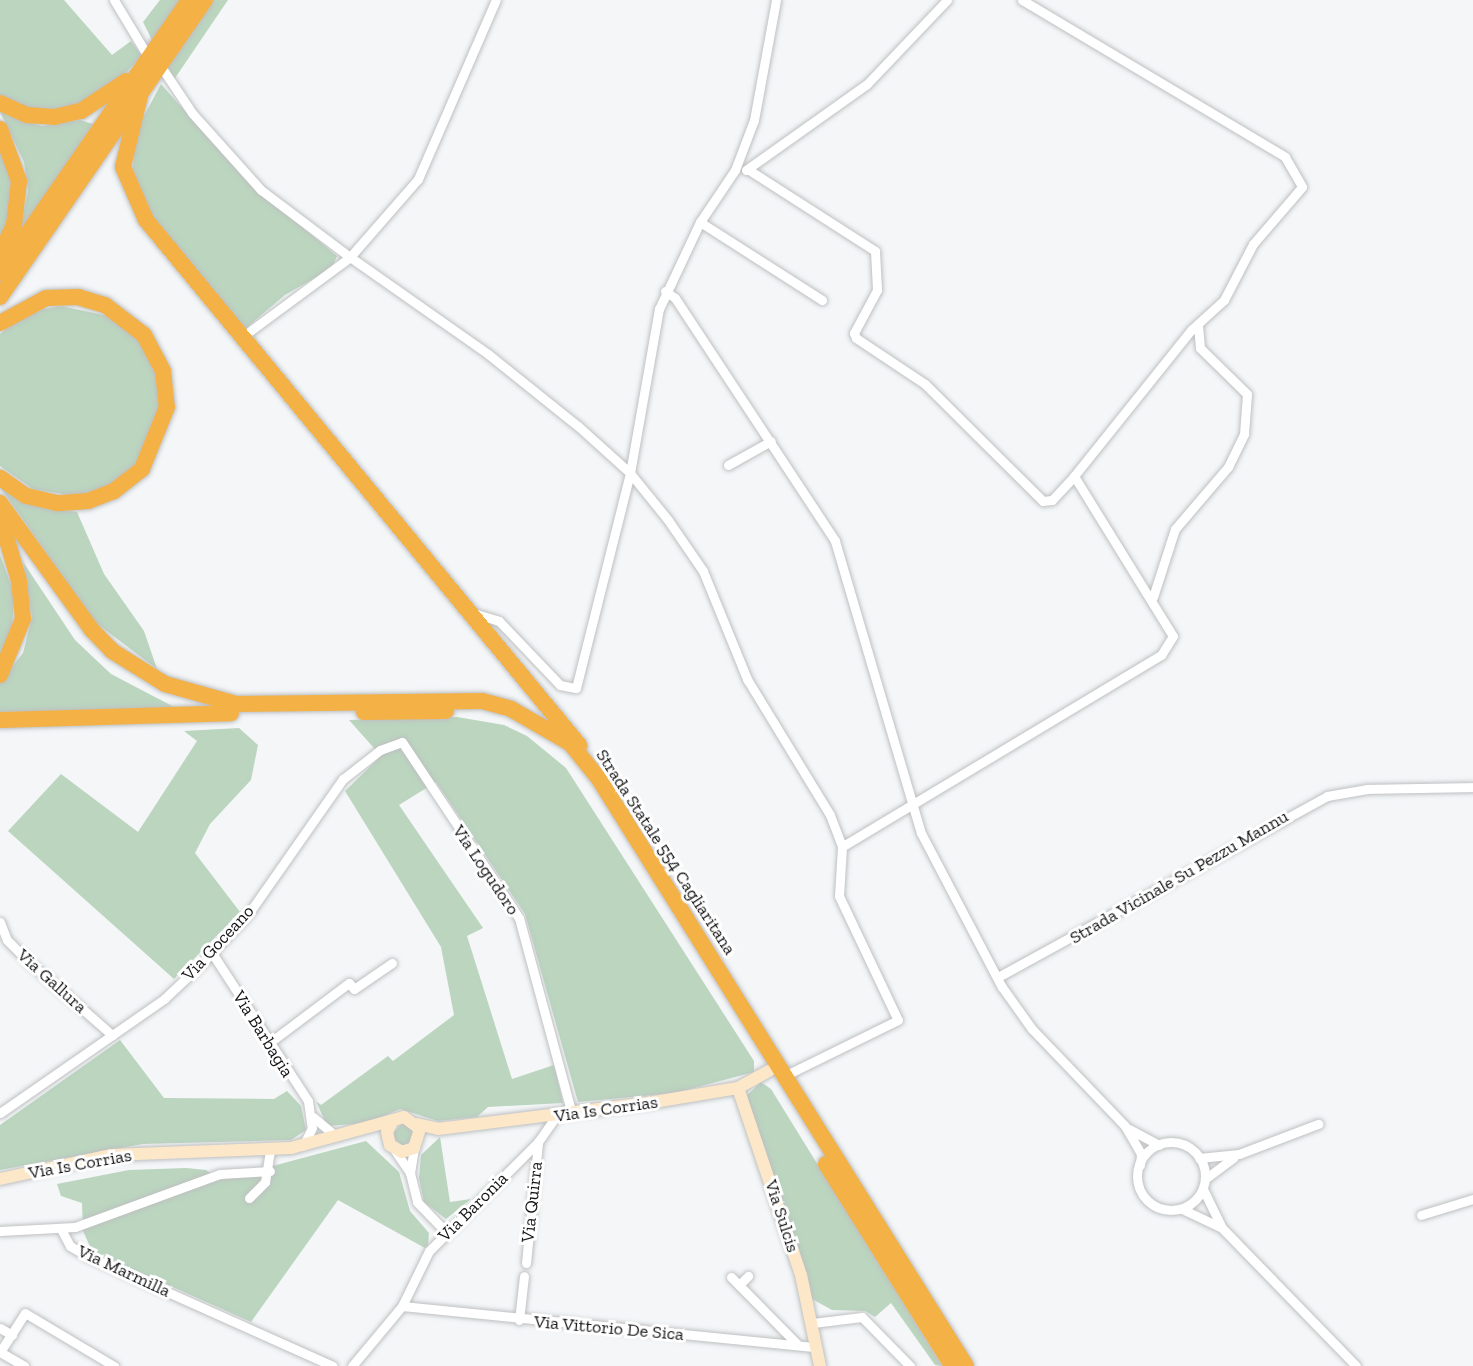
<!DOCTYPE html>
<html>
<head>
<meta charset="utf-8">
<style>
	body { margin:0 }
	#map { position:relative; width:1473px; height:1366px; overflow:hidden; background:#f4f6f8; font-family:"Zilla Slab",serif }
	div>[style] { position:absolute }
	.green>* { inset:0; background:#bbd5bf }
	.roads { filter:drop-shadow(0 0 2px #bec0c1) drop-shadow(0 0 2px #bec0c1) }
	.street>* { height:9px; margin:-4.5px; padding:0 4.5px; transform-origin:4.5px; border-radius:4.5px; background:#fff }
	.street>.ring { margin:-4.5px; padding:0; box-sizing:content-box; background:none; border:9px solid #fff; border-radius:50% }
	.secondary>* { height:12px; margin:-6px; padding:0 6px; transform-origin:6px; border-radius:6px; background:#fce8c8 }
	.highway>* { height:16px; margin:-8px; padding:0 8px; transform-origin:8px; border-radius:8px; background:#f4b146 }
	span { translate:-50% -50%; white-space:nowrap; text-align:center; line-height:1.15; -webkit-text-stroke:6px #fff; paint-order:stroke }
	.street-label { font-size:18px; color:#131314 }
</style>
</head>
<body>
<div id="map">
	<div class="green">
		<div style="clip-path:polygon(0 0,64px 0,112px 55px,131px 41px,142px 56px,107px 92px,50px 114px,0 98px)"></div>
		<div style="clip-path:polygon(160px 0,181px 0,152px 40px,143px 22px)"></div>
		<div style="clip-path:polygon(211px 0,228px 0,173px 81px,165px 68px)"></div>
		<div style="clip-path:polygon(161px 84px,246px 180px,337px 256px,332px 268px,285px 295px,245px 329px,149px 214px,132px 179px,136px 131px)"></div>
		<div style="clip-path:polygon(0 112px,42px 126px,80px 120px,93px 124px,19px 237px,28px 190px,24px 162px)"></div>
		<div style="clip-path:polygon(0 137px,12px 159px,13px 207px,0 246px)"></div>
		<div style="clip-path:polygon(61px 306px,113px 317px,143px 344px,155px 366px,161px 406px,142px 459px,109px 486px,75px 496px,33px 489px,0 466px,0 334px,29px 312px)"></div>
		<div style="clip-path:polygon(0 487px,47px 507px,77px 512px,104px 574px,144px 631px,157px 669px,96px 623px)"></div>
		<div style="clip-path:polygon(0 555px,14px 593px,12px 632px,0 657px)"></div>
		<div style="clip-path:polygon(23px 562px,75px 640px,111px 674px,176px 708px,0 712px,0 682px,23px 653px,32px 617px)"></div>
		<div style="clip-path:polygon(457px 717px,504px 725px,527px 736px,566px 768px,754px 1061px,754px 1072px,675px 1093px,578px 1102px,525px 914px,436px 782px,399px 805px,483px 928px,467px 936px,512px 1079px,554px 1065px,563px 1103px,488px 1107px,477px 1117px,438px 1121px,400px 1109px,367px 1123px,327px 1126px,316px 1101px,321px 1105px,388px 1056px,393px 1061px,454px 1015px,441px 947px,345px 791px,381px 756px,349px 720px)"></div>
		<div style="clip-path:polygon(239px 728px,258px 745px,251px 780px,210px 824px,195px 853px,240px 912px,174px 979px,8px 831px,61px 774px,138px 832px,197px 741px,184px 731px)"></div>
		<div style="clip-path:polygon(120px 1040px,164px 1098px,274px 1099px,287px 1091px,301px 1106px,306px 1130px,291px 1140px,143px 1144px,0 1170px,0 1125px)"></div>
		<div style="clip-path:polygon(761px 1082px,771px 1089px,942px 1366px,935px 1365px,891px 1303px,875px 1317px,865px 1311px,832px 1310px,812px 1299px,746px 1096px)"></div>
		<div style="clip-path:polygon(404px 1122px,415px 1131px,411px 1144px,403px 1147px,391px 1135px)"></div>
		<div style="clip-path:polygon(440px 1137px,450px 1202px,471px 1199px,446px 1219px,424px 1202px,419px 1178px,421px 1155px)"></div>
		<div style="clip-path:polygon(366px 1141px,399px 1172px,410px 1211px,429px 1233px,428px 1245px,425px 1248px,338px 1200px,251px 1322px,92px 1251px,83px 1231px,82px 1203px,61px 1196px,57px 1184px,129px 1170px,186px 1168px,206px 1170px,220px 1180px)"></div>
	</div>
	<div class="roads">
		<div class="street">
			<div style="left:114px;top:0;width:62px;rotate:58.9deg"></div>
			<div style="left:1022px;top:0;width:306px;rotate:30.8deg"></div>
			<div style="left:1285px;top:157px;width:34px;rotate:60deg"></div>
			<div style="left:1302px;top:187px;width:75px;rotate:130.7deg"></div>
			<div style="left:1253px;top:244px;width:63px;rotate:117.4deg"></div>
			<div style="left:1224px;top:300px;width:45px;rotate:137.7deg"></div>
			<div style="left:1191px;top:330px;width:187px;rotate:128.7deg"></div>
			<div style="left:164px;top:71px;width:50px;rotate:56.3deg"></div>
			<div style="left:192px;top:113px;width:103px;rotate:48.1deg"></div>
			<div style="left:261px;top:190px;width:111px;rotate:37deg"></div>
			<div style="left:350px;top:257px;width:103px;rotate:-48.9deg"></div>
			<div style="left:418px;top:179px;width:195px;rotate:-66.5deg"></div>
			<div style="left:746px;top:170px;width:148px;rotate:-35.4deg"></div>
			<div style="left:867px;top:84px;width:116px;rotate:-46.4deg"></div>
			<div style="left:749px;top:170px;width:150px;rotate:32.7deg"></div>
			<div style="left:875px;top:251px;width:39px;rotate:87deg"></div>
			<div style="left:877px;top:290px;width:49px;rotate:118.1deg"></div>
			<div style="left:854px;top:333px;width:5px;rotate:68deg"></div>
			<div style="left:856px;top:338px;width:83px;rotate:33.7deg"></div>
			<div style="left:925px;top:384px;width:166px;rotate:44.8deg"></div>
			<div style="left:1043px;top:501px;width:9px;rotate:-6deg"></div>
			<div style="left:1052px;top:500px;width:33px;rotate:-47deg"></div>
			<div style="left:1074px;top:476px;width:188px;rotate:58.3deg"></div>
			<div style="left:1173px;top:636px;width:22px;rotate:122deg"></div>
			<div style="left:1161px;top:655px;width:372px;rotate:149deg"></div>
			<div style="left:700px;top:222px;width:145px;rotate:32.6deg"></div>
			<div style="left:665px;top:291px;width:12px;rotate:35deg"></div>
			<div style="left:675px;top:298px;width:291px;rotate:56.6deg"></div>
			<div style="left:835px;top:541px;width:304px;rotate:73.6deg"></div>
			<div style="left:921px;top:833px;width:174px;rotate:62.3deg"></div>
			<div style="left:1002px;top:987px;width:52px;rotate:54.5deg"></div>
			<div style="left:1032px;top:1029px;width:134px;rotate:46.2deg"></div>
			<div style="left:1125px;top:1126px;width:32px;rotate:60deg"></div>
			<div style="left:1141px;top:1154px;width:11px;rotate:95deg"></div>
			<div style="left:242px;top:337px;width:134px;rotate:-36.5deg"></div>
			<div style="left:350px;top:257px;width:169px;rotate:35.1deg"></div>
			<div style="left:488px;top:354px;width:115px;rotate:38.7deg"></div>
			<div style="left:578px;top:426px;width:70px;rotate:42.1deg"></div>
			<div style="left:630px;top:473px;width:60px;rotate:51deg"></div>
			<div style="left:668px;top:520px;width:62px;rotate:55.5deg"></div>
			<div style="left:703px;top:571px;width:117px;rotate:67.8deg"></div>
			<div style="left:747px;top:679px;width:159px;rotate:58.6deg"></div>
			<div style="left:830px;top:815px;width:34px;rotate:69deg"></div>
			<div style="left:842px;top:847px;width:49px;rotate:93.5deg"></div>
			<div style="left:839px;top:896px;width:137px;rotate:64.6deg"></div>
			<div style="left:898px;top:1020px;width:127px;rotate:153.8deg"></div>
			<div style="left:728px;top:465px;width:49px;rotate:-29.2deg"></div>
			<div style="left:1153px;top:597px;width:71px;rotate:-72.1deg"></div>
			<div style="left:1175px;top:529px;width:82px;rotate:-49.5deg"></div>
			<div style="left:1228px;top:467px;width:37px;rotate:-64deg"></div>
			<div style="left:1244px;top:434px;width:40px;rotate:-85.7deg"></div>
			<div style="left:1247px;top:394px;width:66px;rotate:-135.6deg"></div>
			<div style="left:1200px;top:348px;width:24px;rotate:-95deg"></div>
			<div style="left:473px;top:613px;width:27px;rotate:17deg"></div>
			<div style="left:499px;top:621px;width:88px;rotate:46.4deg"></div>
			<div style="left:560px;top:685px;width:16px;rotate:11deg"></div>
			<div style="left:576px;top:688px;width:222px;rotate:-75.9deg"></div>
			<div style="left:630px;top:473px;width:167px;rotate:-80deg"></div>
			<div style="left:659px;top:309px;width:96px;rotate:-64.8deg"></div>
			<div style="left:700px;top:222px;width:63px;rotate:-56.1deg"></div>
			<div style="left:735px;top:170px;width:53px;rotate:-69.2deg"></div>
			<div style="left:754px;top:120px;width:122px;rotate:-79.6deg"></div>
			<div style="left:0;top:922px;width:19px;rotate:69deg"></div>
			<div style="left:7px;top:940px;width:31px;rotate:45deg"></div>
			<div style="left:29px;top:962px;width:111px;rotate:41.3deg"></div>
			<div style="left:212px;top:953px;width:176px;rotate:57deg"></div>
			<div style="left:308px;top:1101px;width:27px;rotate:82deg"></div>
			<div style="left:312px;top:1128px;width:20px;rotate:117deg"></div>
			<div style="left:998px;top:977px;width:376px;rotate:-28.8deg"></div>
			<div style="left:1327px;top:796px;width:41px;rotate:-9.9deg"></div>
			<div style="left:1367px;top:789px;width:106px;rotate:-1.1deg"></div>
			<div style="left:269px;top:1043px;width:100px;rotate:-36.9deg"></div>
			<div style="left:349px;top:983px;width:8px;rotate:50deg"></div>
			<div style="left:354px;top:989px;width:46px;rotate:-34.4deg"></div>
			<div style="left:0;top:1113px;width:200px;rotate:-34.8deg"></div>
			<div style="left:164px;top:999px;width:55px;rotate:-43.5deg"></div>
			<div style="left:204px;top:961px;width:66px;rotate:-46.8deg"></div>
			<div style="left:249px;top:913px;width:164px;rotate:-55deg"></div>
			<div style="left:343px;top:779px;width:47px;rotate:-38.1deg"></div>
			<div style="left:380px;top:750px;width:23px;rotate:-20deg"></div>
			<div style="left:402px;top:742px;width:211px;rotate:56.4deg"></div>
			<div style="left:519px;top:918px;width:203px;rotate:74.9deg"></div>
			<div style="left:313px;top:1117px;width:30px;rotate:40deg"></div>
			<div style="left:1129px;top:1129px;width:34px;rotate:28deg"></div>
			<div class="ring" style="left:1137px;top:1142px;width:59px;height:59px"></div>
			<div style="left:394px;top:1149px;width:29px;rotate:56deg"></div>
			<div style="left:410px;top:1173px;width:30px;rotate:76deg"></div>
			<div style="left:417px;top:1202px;width:42px;rotate:46deg"></div>
			<div style="left:1199px;top:1158px;width:40px;rotate:-5.7deg"></div>
			<div style="left:1239px;top:1154px;width:85px;rotate:-20.8deg"></div>
			<div style="left:410px;top:1173px;width:25px;rotate:-81deg"></div>
			<div style="left:1205px;top:1179px;width:36px;rotate:-37deg"></div>
			<div style="left:1203px;top:1189px;width:43px;rotate:64deg"></div>
			<div style="left:1222px;top:1228px;width:192px;rotate:45.8deg"></div>
			<div style="left:249px;top:1198px;width:23px;rotate:-45deg"></div>
			<div style="left:265px;top:1182px;width:33px;rotate:-81deg"></div>
			<div style="left:1182px;top:1209px;width:42px;rotate:25.3deg"></div>
			<div style="left:1421px;top:1215px;width:54px;rotate:-17.1deg"></div>
			<div style="left:61px;top:1229px;width:19px;rotate:62deg"></div>
			<div style="left:70px;top:1246px;width:20px;rotate:30deg"></div>
			<div style="left:87px;top:1256px;width:269px;rotate:24.1deg"></div>
			<div style="left:0;top:1231px;width:75px;rotate:-3.1deg"></div>
			<div style="left:75px;top:1227px;width:154px;rotate:-20.1deg"></div>
			<div style="left:220px;top:1174px;width:50px;rotate:-3.4deg"></div>
			<div style="left:526px;top:1263px;width:122px;rotate:-84.3deg"></div>
			<div style="left:731px;top:1277px;width:95px;rotate:45.4deg"></div>
			<div style="left:739px;top:1285px;width:13px;rotate:-45deg"></div>
			<div style="left:402px;top:1306px;width:416px;rotate:5.7deg"></div>
			<div style="left:519px;top:1320px;width:44px;rotate:-83.5deg"></div>
			<div style="left:813px;top:1323px;width:49px;rotate:-7deg"></div>
			<div style="left:862px;top:1317px;width:69px;rotate:45.6deg"></div>
			<div style="left:0;top:1328px;width:14px;rotate:30deg"></div>
			<div style="left:0;top:1352px;width:46px;rotate:-57.3deg"></div>
			<div style="left:25px;top:1313px;width:104px;rotate:30.8deg"></div>
			<div style="left:0;top:1352px;width:28px;rotate:30deg"></div>
			<div style="left:352px;top:1366px;width:78px;rotate:-50.2deg"></div>
			<div style="left:402px;top:1306px;width:61px;rotate:-63.9deg"></div>
			<div style="left:429px;top:1251px;width:154px;rotate:-45deg"></div>
			<div style="left:538px;top:1142px;width:32px;rotate:-55deg"></div>
		</div>
		<div class="secondary">
			<div style="left:738px;top:1088px;width:197px;rotate:71.4deg"></div>
			<div style="left:801px;top:1275px;width:93px;rotate:78.2deg"></div>
			<div style="left:417px;top:1124px;width:22px;rotate:13deg"></div>
			<div style="left:438px;top:1129px;width:212px;rotate:-7.1deg"></div>
			<div style="left:648px;top:1103px;width:91px;rotate:-9.5deg"></div>
			<div style="left:738px;top:1088px;width:35px;rotate:-29deg"></div>
			<div style="left:0;top:1179px;width:114px;rotate:-12.2deg"></div>
			<div style="left:111px;top:1155px;width:180px;rotate:-2.2deg"></div>
			<div style="left:291px;top:1148px;width:117px;rotate:-15.3deg"></div>
			<div style="left:404px;top:1117px;width:20px;rotate:37deg"></div>
			<div style="left:420px;top:1129px;width:20px;rotate:108deg"></div>
			<div style="left:414px;top:1148px;width:13px;rotate:162deg"></div>
			<div style="left:402px;top:1152px;width:14px;rotate:-150deg"></div>
			<div style="left:390px;top:1145px;width:13px;rotate:-103deg"></div>
			<div style="left:387px;top:1132px;width:11px;rotate:-63deg"></div>
		</div>
		<div class="highway">
			<div style="left:140px;top:96px;width:73px;rotate:103.5deg"></div>
			<div style="left:123px;top:167px;width:58px;rotate:66.5deg"></div>
			<div style="left:146px;top:220px;width:681px;rotate:50.49deg"></div>
			<div style="left:0;top:103px;width:30px;rotate:24deg"></div>
			<div style="left:27px;top:115px;width:27px;rotate:4deg"></div>
			<div style="left:54px;top:117px;width:28px;rotate:-13deg"></div>
			<div style="left:81px;top:111px;width:54px;rotate:-33.7deg"></div>
			<div style="left:0;top:129px;width:55px;rotate:69.9deg"></div>
			<div style="left:19px;top:181px;width:44px;rotate:96.5deg"></div>
			<div style="left:14px;top:225px;width:32px;rotate:116deg"></div>
			<div style="left:0;top:273px;width:332px;rotate:-55.3deg"></div>
			<div style="left:0;top:297px;width:361px;rotate:-55.4deg"></div>
			<div style="left:0;top:323px;width:52px;rotate:-28.5deg"></div>
			<div style="left:46px;top:298px;width:32px;rotate:-2deg"></div>
			<div style="left:78px;top:297px;width:28px;rotate:17deg"></div>
			<div style="left:105px;top:305px;width:49px;rotate:37.6deg"></div>
			<div style="left:144px;top:335px;width:41px;rotate:62.2deg"></div>
			<div style="left:163px;top:371px;width:36px;rotate:84deg"></div>
			<div style="left:167px;top:407px;width:67px;rotate:112deg"></div>
			<div style="left:142px;top:469px;width:36px;rotate:142deg"></div>
			<div style="left:114px;top:491px;width:28px;rotate:159deg"></div>
			<div style="left:88px;top:501px;width:31px;rotate:176deg"></div>
			<div style="left:57px;top:503px;width:32px;rotate:-167deg"></div>
			<div style="left:26px;top:496px;width:32px;rotate:-145deg"></div>
			<div style="left:0;top:503px;width:157px;rotate:54.1deg"></div>
			<div style="left:92px;top:630px;width:29px;rotate:46deg"></div>
			<div style="left:112px;top:651px;width:62px;rotate:31.9deg"></div>
			<div style="left:165px;top:684px;width:74px;rotate:15.7deg"></div>
			<div style="left:236px;top:704px;width:246px;rotate:-0.7deg"></div>
			<div style="left:482px;top:701px;width:30px;rotate:15deg"></div>
			<div style="left:511px;top:709px;width:68px;rotate:30deg"></div>
			<div style="left:570px;top:743px;width:46px;rotate:51.1deg"></div>
			<div style="left:599px;top:779px;width:692px;rotate:57.99deg"></div>
			<div style="left:0;top:675px;width:61px;rotate:-67.7deg"></div>
			<div style="left:23px;top:619px;width:38px;rotate:-96deg"></div>
			<div style="left:19px;top:581px;width:60px;rotate:-106.3deg"></div>
			<div style="left:364px;top:712px;width:82px;rotate:-0.7deg"></div>
			<div style="left:0;top:720px;width:231px;rotate:-1.7deg"></div>
			<div style="left:826px;top:1164px;width:238px;rotate:58deg"></div>
		</div>
	</div>
	<div class="street-label">
		<span style="left:666px;top:852px;rotate:57deg">Strada Statale 554 Cagliaritana</span>
		<span style="left:486px;top:870px;rotate:56deg">Via Logudoro</span>
		<span style="left:1179px;top:877px;rotate:-30deg">Strada Vicinale Su Pezzu Mannu</span>
		<span style="left:218px;top:943px;rotate:-47deg">Via Goceano</span>
		<span style="left:52px;top:981px;rotate:42deg">Via Gallura</span>
		<span style="left:263px;top:1034px;rotate:58deg">Via Barbagia</span>
		<span style="left:606px;top:1109px;rotate:-8deg">Via Is Corrias</span>
		<span style="left:80px;top:1164px;rotate:-10deg">Via Is Corrias</span>
		<span style="left:532px;top:1202px;rotate:-84deg">Via Quirra</span>
		<span style="left:473px;top:1207px;rotate:-45deg">Via Baronia</span>
		<span style="left:782px;top:1216px;rotate:72deg">Via Sulcis</span>
		<span style="left:124px;top:1271px;rotate:25deg">Via Marmilla</span>
		<span style="left:609px;top:1328px;rotate:5deg">Via Vittorio De Sica</span>
	</div>
</div>
</body>
</html>
